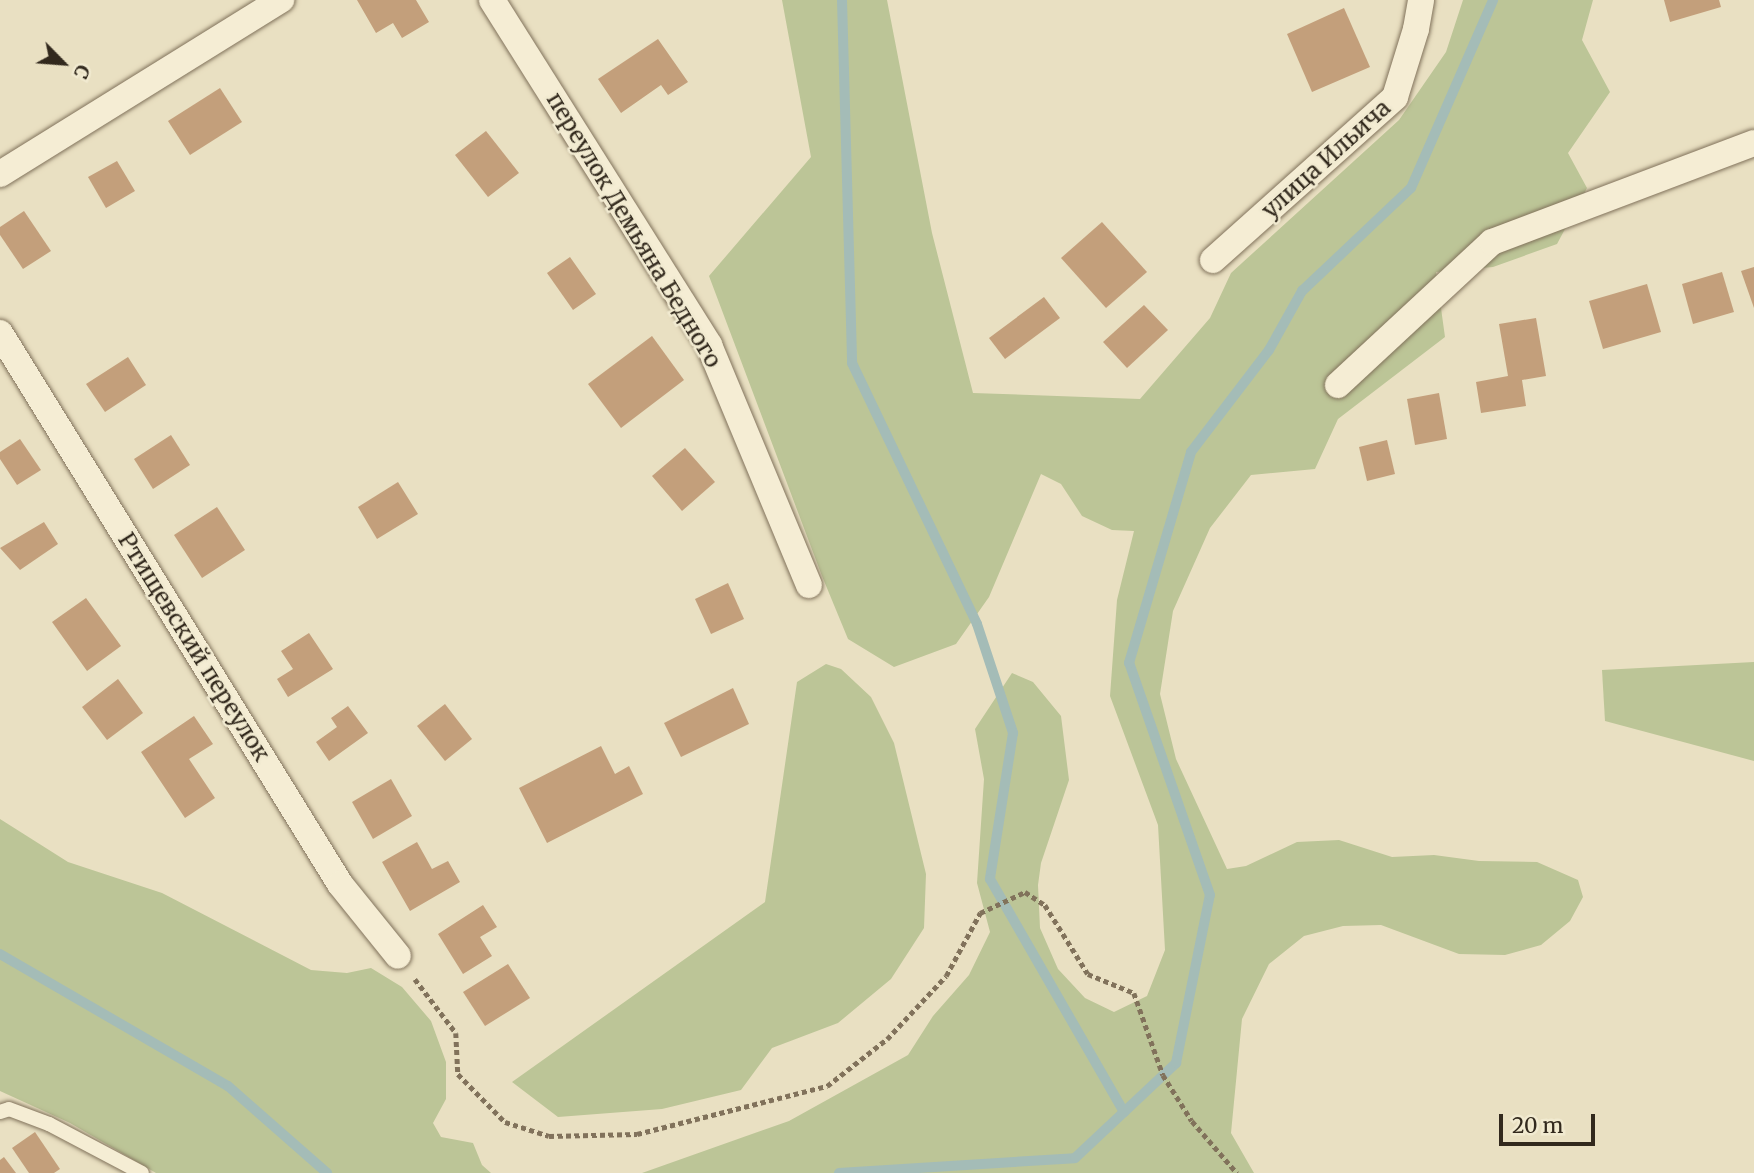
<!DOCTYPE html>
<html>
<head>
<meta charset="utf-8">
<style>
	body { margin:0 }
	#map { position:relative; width:1754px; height:1173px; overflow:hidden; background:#e9e0c2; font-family:Merriweather,serif }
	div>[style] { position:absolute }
	.green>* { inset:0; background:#bcc597 }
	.stream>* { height:10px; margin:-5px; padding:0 5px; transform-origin:5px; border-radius:5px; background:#a4bcb7 }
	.building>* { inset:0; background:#c39f7b }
	.path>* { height:4.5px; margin-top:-2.25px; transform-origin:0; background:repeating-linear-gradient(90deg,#81725b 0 5px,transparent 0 8.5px) }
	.roads { filter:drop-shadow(0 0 2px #81725b) drop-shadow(0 0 2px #81725b) }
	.service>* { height:14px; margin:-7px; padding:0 7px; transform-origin:7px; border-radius:7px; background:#f5edd4 }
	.minor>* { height:26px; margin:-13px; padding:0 13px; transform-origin:13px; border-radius:13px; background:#f5edd4 }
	span { translate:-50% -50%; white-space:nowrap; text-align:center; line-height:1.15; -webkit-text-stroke:5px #f1ead0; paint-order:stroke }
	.street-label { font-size:23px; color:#32291d }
	.north { position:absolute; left:28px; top:28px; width:70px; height:70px; -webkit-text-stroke:5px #f1ead0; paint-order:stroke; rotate:115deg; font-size:19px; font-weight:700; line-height:28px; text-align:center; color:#32291d }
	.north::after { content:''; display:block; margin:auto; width:24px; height:32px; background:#32291d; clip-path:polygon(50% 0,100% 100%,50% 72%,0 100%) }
	.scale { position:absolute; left:1499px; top:1114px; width:96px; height:32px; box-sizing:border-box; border:4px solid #32291d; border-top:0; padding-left:9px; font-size:21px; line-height:24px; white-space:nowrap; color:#32291d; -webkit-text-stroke:5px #f1ead0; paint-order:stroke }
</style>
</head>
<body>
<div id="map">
	<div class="green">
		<div style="clip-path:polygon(782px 0,887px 0,932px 233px,973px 393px,1140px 399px,1210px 318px,1231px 273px,1399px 120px,1446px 52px,1463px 0,1593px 0,1582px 40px,1610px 92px,1568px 153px,1587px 188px,1557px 244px,1493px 267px,1436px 272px,1445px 337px,1338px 419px,1315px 469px,1251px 475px,1210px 528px,1173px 611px,1160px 694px,1176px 759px,1227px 869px,1246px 866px,1297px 842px,1339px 840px,1392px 857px,1434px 855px,1479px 861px,1537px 862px,1578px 880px,1583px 897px,1570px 921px,1541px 945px,1505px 955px,1459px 954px,1381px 925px,1343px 926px,1304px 936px,1269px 964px,1242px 1019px,1231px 1133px,1254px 1173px,642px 1173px,789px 1121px,908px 1055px,933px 1016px,969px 975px,990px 932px,977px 883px,984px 779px,975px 729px,1012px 673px,1033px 682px,1061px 716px,1069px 780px,1041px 863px,1038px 885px,1040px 928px,1058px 969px,1085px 998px,1114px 1012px,1147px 996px,1165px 950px,1158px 825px,1110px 696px,1117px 600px,1134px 531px,1112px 530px,1082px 516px,1061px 484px,1041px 474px,989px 597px,956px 644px,894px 667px,848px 639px,822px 576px,709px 276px,811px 157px)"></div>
		<div style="clip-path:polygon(1754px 662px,1754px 761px,1605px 721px,1602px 670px)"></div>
		<div style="clip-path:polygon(826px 664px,841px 669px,871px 697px,894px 743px,926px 874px,924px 928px,891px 979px,838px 1023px,772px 1048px,741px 1090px,662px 1109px,558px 1117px,512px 1082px,765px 902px,797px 682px)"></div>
		<div style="clip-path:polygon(0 819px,68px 862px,162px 893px,311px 970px,347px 973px,371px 968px,402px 987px,431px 1021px,446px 1062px,446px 1099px,433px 1123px,441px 1137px,473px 1143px,482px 1165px,491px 1173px,156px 1173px,70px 1123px,0 1091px)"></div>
	</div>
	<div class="stream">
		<div style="left:842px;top:0;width:363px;rotate:88.4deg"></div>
		<div style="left:852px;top:363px;width:289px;rotate:64.4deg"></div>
		<div style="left:977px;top:624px;width:115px;rotate:71.7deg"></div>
		<div style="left:1013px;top:733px;width:148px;rotate:99deg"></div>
		<div style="left:990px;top:879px;width:269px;rotate:60.1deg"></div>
		<div style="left:0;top:954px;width:263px;rotate:30.1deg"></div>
		<div style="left:228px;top:1086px;width:132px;rotate:41.3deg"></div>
		<div style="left:839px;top:1173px;width:236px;rotate:-3.6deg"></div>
		<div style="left:1075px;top:1158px;width:139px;rotate:-43.2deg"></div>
		<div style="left:1176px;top:1063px;width:171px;rotate:-78.6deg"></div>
		<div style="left:1210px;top:895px;width:246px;rotate:-109.2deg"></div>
		<div style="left:1129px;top:663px;width:220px;rotate:-73.6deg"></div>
		<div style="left:1191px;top:452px;width:128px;rotate:-52.6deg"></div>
		<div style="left:1269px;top:350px;width:68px;rotate:-60.8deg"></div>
		<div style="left:1302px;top:291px;width:150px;rotate:-43.4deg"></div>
		<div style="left:1411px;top:188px;width:205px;rotate:-66.4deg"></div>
	</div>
	<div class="building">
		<div style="clip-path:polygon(357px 0,416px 0,429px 22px,402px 38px,393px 23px,376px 33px)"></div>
		<div style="clip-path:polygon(1664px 0,1719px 0,1721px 7px,1670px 22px)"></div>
		<div style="clip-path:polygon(1344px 8px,1370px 67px,1312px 92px,1287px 34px)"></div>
		<div style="clip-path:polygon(658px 39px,688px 82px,668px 95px,661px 85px,621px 113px,598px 79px)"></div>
		<div style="clip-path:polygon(220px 88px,242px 122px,190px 155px,168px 121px)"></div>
		<div style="clip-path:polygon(486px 131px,519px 173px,488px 197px,455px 155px)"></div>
		<div style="clip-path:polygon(117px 161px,135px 191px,106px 208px,88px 177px)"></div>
		<div style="clip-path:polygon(24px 211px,51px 251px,23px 269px,0 235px,0 227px)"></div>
		<div style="clip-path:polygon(1102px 222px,1147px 272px,1106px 308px,1061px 258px)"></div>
		<div style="clip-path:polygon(570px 257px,596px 294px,573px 310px,547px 273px)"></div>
		<div style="clip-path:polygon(1754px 267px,1754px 308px,1741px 271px)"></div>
		<div style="clip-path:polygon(1722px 272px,1734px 312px,1693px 324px,1682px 284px)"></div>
		<div style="clip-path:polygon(1647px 284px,1661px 332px,1603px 349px,1589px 301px)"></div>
		<div style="clip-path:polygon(1044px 297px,1060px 318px,1005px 359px,989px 338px)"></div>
		<div style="clip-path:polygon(1144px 305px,1168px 330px,1127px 368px,1103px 342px)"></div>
		<div style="clip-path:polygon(1536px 318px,1546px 376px,1522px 380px,1526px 406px,1481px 413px,1476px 382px,1508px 376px,1499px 324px)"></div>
		<div style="clip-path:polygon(652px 336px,684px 380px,621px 428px,588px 384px)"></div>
		<div style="clip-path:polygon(128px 357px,146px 385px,105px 412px,86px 384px)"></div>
		<div style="clip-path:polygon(1439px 393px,1447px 439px,1415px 445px,1407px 399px)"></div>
		<div style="clip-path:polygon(171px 435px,190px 465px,153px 489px,134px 459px)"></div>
		<div style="clip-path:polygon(20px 439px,41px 470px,17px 485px,0 459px,0 452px)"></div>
		<div style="clip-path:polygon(1387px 440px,1395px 474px,1367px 481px,1359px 447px)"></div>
		<div style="clip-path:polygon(685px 448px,715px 482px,682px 511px,652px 476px)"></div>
		<div style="clip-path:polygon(398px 482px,418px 514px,377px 539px,358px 507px)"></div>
		<div style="clip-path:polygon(217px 507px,245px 550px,202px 578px,174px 535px)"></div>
		<div style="clip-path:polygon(44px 522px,58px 544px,20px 570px,0 548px)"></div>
		<div style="clip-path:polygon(728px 583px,744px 619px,711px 634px,695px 599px)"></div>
		<div style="clip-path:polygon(86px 598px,121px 646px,87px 671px,52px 622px)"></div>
		<div style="clip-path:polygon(309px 633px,333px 669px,288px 697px,277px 679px,293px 669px,281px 651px)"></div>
		<div style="clip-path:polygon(118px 679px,143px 713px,107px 740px,82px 707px)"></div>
		<div style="clip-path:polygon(733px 688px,749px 724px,681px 757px,664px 723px)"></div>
		<div style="clip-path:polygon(445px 704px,472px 739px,445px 761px,417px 726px)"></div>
		<div style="clip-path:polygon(348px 706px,368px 733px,329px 761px,316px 742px,337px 727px,331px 718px)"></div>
		<div style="clip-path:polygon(194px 716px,213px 744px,189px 759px,215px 798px,185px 818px,141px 752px)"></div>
		<div style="clip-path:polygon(601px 746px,615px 774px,629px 766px,643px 794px,547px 843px,519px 788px)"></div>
		<div style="clip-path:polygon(391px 779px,412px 816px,373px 839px,352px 802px)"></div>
		<div style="clip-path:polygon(417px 842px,432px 869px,448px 861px,460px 882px,410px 911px,382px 862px)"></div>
		<div style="clip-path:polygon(483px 905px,497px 927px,480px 937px,492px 956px,463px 974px,438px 934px)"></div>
		<div style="clip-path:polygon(508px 964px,530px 998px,485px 1026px,463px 992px)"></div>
		<div style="clip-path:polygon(35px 1132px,60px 1169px,54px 1173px,29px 1173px,12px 1148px)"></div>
		<div style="clip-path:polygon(4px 1157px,16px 1173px,0 1173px,0 1160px)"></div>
	</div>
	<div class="path">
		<div style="left:415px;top:979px;width:68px;rotate:52.8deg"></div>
		<div style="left:456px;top:1033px;width:41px;rotate:87.2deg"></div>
		<div style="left:458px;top:1074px;width:67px;rotate:45.6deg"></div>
		<div style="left:505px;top:1122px;width:46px;rotate:17.7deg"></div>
		<div style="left:549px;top:1136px;width:88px;rotate:-1.3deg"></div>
		<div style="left:637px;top:1134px;width:196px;rotate:-14.2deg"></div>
		<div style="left:827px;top:1086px;width:76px;rotate:-38.1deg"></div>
		<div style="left:887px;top:1039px;width:86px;rotate:-46.9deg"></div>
		<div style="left:946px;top:976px;width:72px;rotate:-61.6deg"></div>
		<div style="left:980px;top:913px;width:50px;rotate:-25deg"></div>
		<div style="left:1025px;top:892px;width:24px;rotate:33deg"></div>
		<div style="left:1045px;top:905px;width:81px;rotate:58.1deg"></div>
		<div style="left:1088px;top:974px;width:50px;rotate:22.4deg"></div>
		<div style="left:1134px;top:993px;width:87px;rotate:70.5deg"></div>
		<div style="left:1163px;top:1075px;width:54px;rotate:57.8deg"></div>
		<div style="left:1192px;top:1121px;width:69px;rotate:49.1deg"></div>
	</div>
	<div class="roads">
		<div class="service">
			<div style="left:0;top:1112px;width:9px;rotate:-18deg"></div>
			<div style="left:9px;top:1109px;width:43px;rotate:20.6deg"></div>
			<div style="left:49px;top:1124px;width:105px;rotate:27.8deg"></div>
		</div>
		<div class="minor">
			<div style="left:492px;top:0;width:408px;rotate:57.8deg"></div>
			<div style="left:709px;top:345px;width:260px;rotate:67.4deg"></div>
			<div style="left:0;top:174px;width:331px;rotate:-31.8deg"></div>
			<div style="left:1213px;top:260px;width:244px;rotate:-41.8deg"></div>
			<div style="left:1395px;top:97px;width:71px;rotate:-72.8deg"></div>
			<div style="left:1416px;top:29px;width:29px;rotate:-80deg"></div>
			<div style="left:0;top:333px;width:647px;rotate:58.32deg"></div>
			<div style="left:340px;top:884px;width:92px;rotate:51.1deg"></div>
			<div style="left:1338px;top:385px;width:210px;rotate:-42.9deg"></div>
			<div style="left:1492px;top:242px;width:280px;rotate:-20.7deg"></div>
		</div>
	</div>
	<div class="street-label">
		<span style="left:1326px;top:159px;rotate:-42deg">улица Ильича</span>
		<span style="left:634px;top:230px;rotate:59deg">переулок Демьяна Бедного</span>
		<span style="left:194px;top:647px;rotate:58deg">Ртищевский переулок</span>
	</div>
	<div class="north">С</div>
	<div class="scale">20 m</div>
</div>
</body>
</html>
